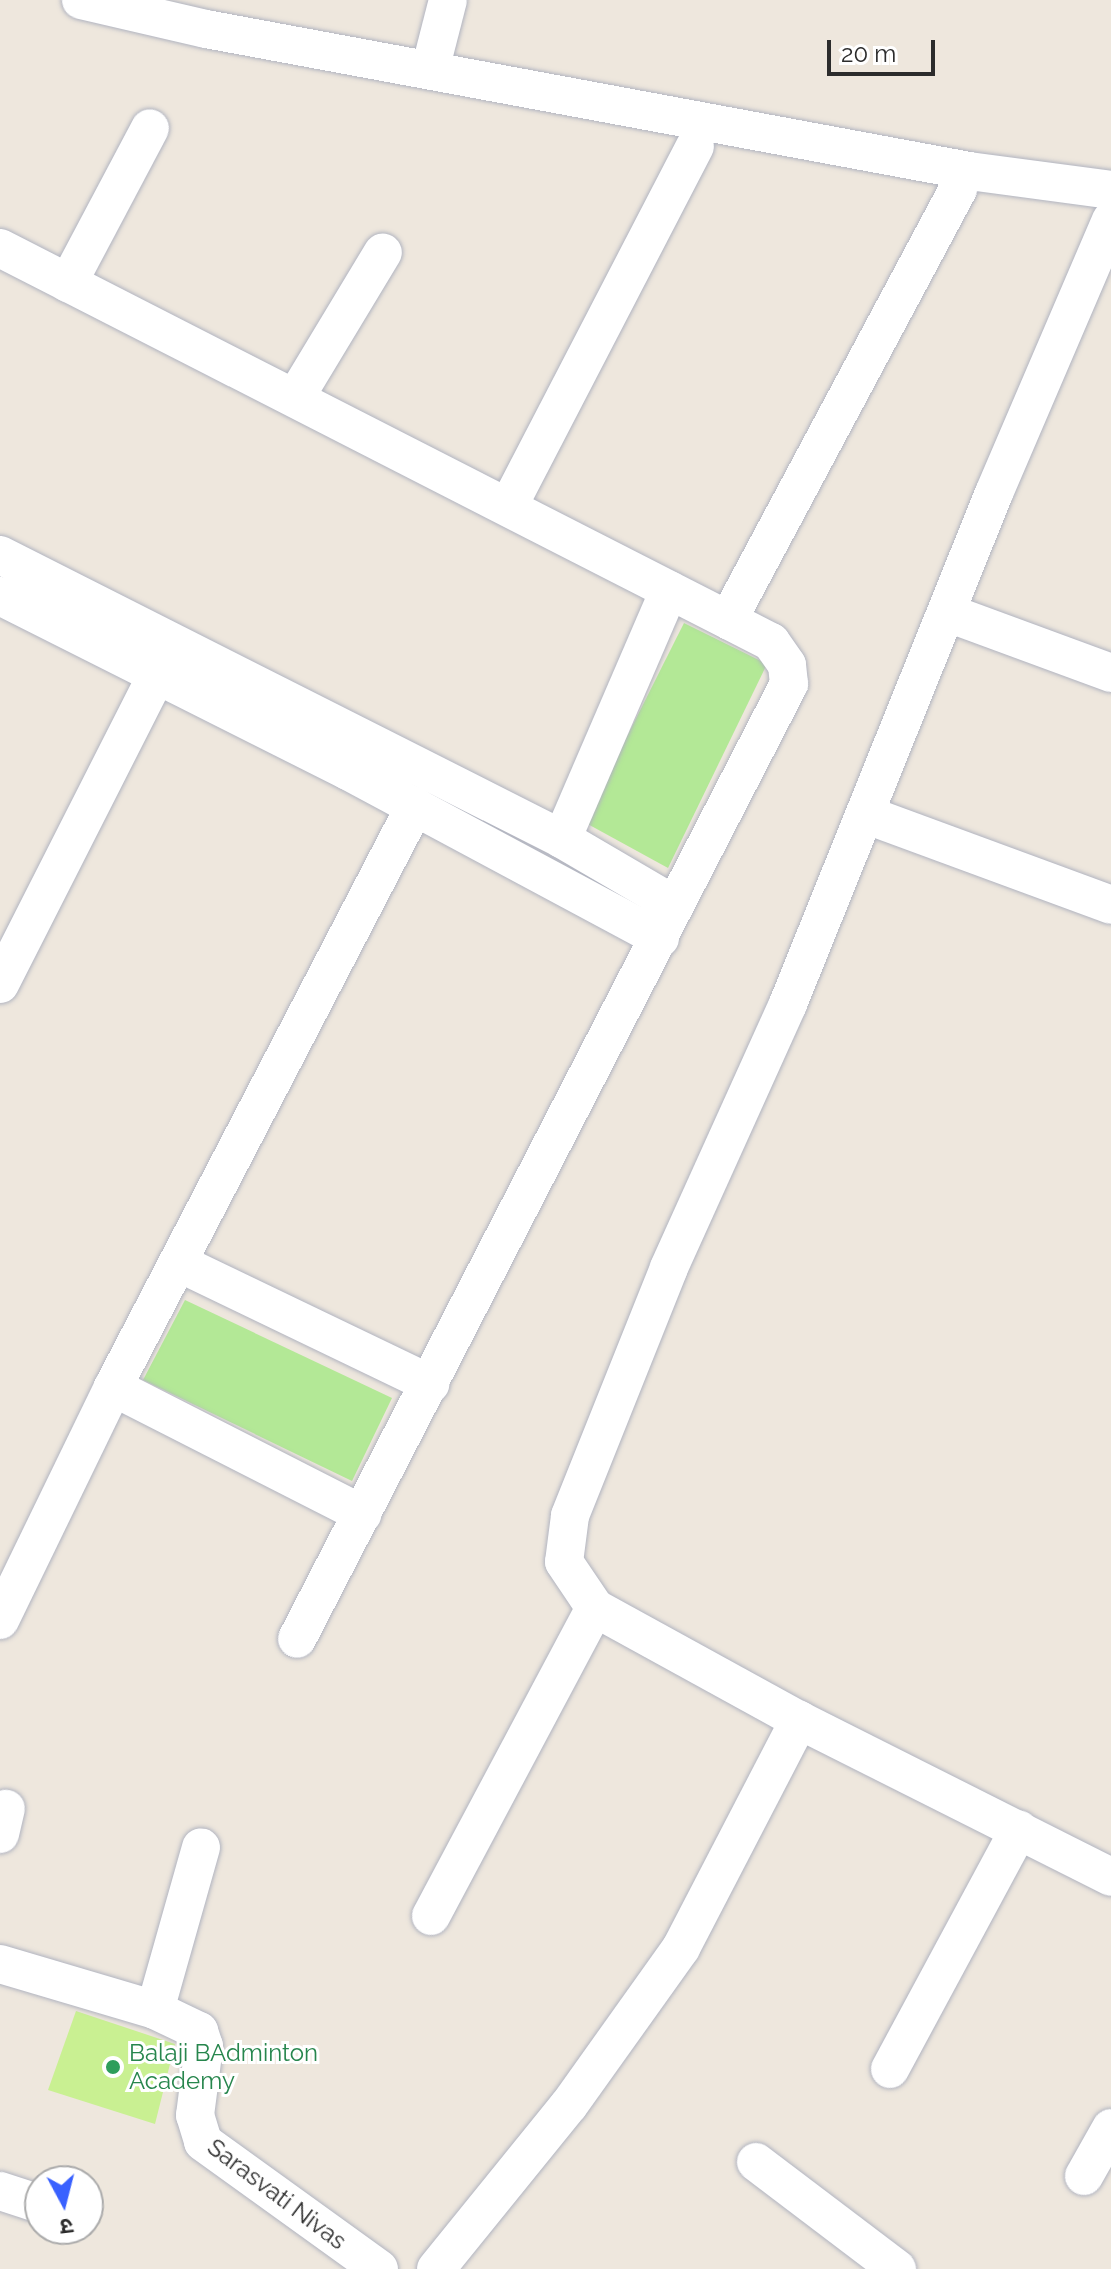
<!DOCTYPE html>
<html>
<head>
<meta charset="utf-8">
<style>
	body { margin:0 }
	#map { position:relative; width:1111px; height:2269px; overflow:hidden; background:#eee7dd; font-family:Raleway,"Noto Sans Devanagari",sans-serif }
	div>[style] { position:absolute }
	.green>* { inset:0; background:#b3e896 }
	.pitch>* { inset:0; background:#c9f092 }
	.roads { filter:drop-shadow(0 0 2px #b1b4c0) drop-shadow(0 0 2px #b1b4c0) }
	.minor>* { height:38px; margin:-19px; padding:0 19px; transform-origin:19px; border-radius:19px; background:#fff }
	.dots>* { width:22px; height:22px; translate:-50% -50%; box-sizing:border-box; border:4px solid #fff; border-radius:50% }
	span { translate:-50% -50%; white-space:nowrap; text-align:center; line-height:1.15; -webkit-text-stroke:6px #fff; paint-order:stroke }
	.leisure-label { font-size:24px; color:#27864d }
	.left { translate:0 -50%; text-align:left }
	.street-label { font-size:24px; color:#2c2c2c }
	.north { position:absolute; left:24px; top:2165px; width:80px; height:80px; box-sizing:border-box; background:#fff; border:2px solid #ababab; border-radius:50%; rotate:173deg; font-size:22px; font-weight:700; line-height:32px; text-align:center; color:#2c2c2c }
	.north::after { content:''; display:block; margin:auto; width:28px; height:36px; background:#3961ff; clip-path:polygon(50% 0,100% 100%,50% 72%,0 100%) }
	.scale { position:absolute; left:827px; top:40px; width:108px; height:36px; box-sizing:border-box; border:4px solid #2c2c2c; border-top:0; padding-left:10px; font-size:24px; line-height:28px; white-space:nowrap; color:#2c2c2c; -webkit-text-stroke:6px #fff; paint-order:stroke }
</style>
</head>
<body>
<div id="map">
	<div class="green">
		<div style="clip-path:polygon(684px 623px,767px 664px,668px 868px,584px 822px)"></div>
		<div style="clip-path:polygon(185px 1300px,392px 1398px,352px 1481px,143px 1380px)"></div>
	</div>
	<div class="pitch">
		<div style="clip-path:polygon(76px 2011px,175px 2044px,155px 2124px,48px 2090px)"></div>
	</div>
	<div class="roads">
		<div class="minor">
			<div style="left:81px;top:0;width:128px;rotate:13.1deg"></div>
			<div style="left:206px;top:29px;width:776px;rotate:10.54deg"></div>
			<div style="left:969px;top:171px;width:143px;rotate:7.6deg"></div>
			<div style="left:430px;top:70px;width:72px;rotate:-75.6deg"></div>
			<div style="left:1111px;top:220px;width:297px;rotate:113.2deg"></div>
			<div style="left:994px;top:493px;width:551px;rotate:111.96deg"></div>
			<div style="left:788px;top:1004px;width:290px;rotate:114.3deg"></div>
			<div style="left:669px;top:1268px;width:267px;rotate:111.8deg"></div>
			<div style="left:570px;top:1516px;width:46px;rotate:97.4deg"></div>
			<div style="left:564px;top:1562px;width:55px;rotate:56deg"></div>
			<div style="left:595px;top:1608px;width:233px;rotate:28.8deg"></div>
			<div style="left:799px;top:1720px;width:349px;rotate:26.7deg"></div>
			<div style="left:0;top:248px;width:866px;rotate:27.07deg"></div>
			<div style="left:771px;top:642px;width:28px;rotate:55deg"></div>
			<div style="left:787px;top:665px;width:19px;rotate:84deg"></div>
			<div style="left:789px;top:684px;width:1074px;rotate:117.26deg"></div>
			<div style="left:68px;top:283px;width:175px;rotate:-62.1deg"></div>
			<div style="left:295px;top:398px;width:170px;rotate:-58.9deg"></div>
			<div style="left:508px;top:507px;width:406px;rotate:-62.6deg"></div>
			<div style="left:0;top:555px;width:630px;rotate:26.81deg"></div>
			<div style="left:562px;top:839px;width:131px;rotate:30.3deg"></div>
			<div style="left:0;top:596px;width:390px;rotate:26.7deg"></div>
			<div style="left:348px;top:771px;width:354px;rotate:28.2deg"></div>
			<div style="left:948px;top:613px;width:174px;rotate:20.2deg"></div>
			<div style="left:728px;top:620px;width:489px;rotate:-61.9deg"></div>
			<div style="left:867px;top:815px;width:260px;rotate:20.2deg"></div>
			<div style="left:562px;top:839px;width:271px;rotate:-66.7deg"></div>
			<div style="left:0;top:984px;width:369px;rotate:-63.1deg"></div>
			<div style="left:179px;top:1263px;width:279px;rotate:25.7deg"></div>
			<div style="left:113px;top:1387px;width:280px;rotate:27deg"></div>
			<div style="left:0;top:1620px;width:259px;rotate:-64.1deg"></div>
			<div style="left:113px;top:1387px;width:655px;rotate:-62.53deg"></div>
			<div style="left:0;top:1834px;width:26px;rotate:-77deg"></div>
			<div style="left:431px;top:1916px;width:349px;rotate:-62deg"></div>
			<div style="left:0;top:1964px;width:162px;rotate:16.5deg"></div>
			<div style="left:155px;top:2010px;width:49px;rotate:25.5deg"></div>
			<div style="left:199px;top:2031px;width:16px;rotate:72deg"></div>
			<div style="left:204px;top:2046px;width:70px;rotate:97.4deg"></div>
			<div style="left:195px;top:2115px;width:28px;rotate:73deg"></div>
			<div style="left:203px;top:2142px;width:217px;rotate:35.8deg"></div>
			<div style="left:155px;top:2010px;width:169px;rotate:-74.2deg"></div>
			<div style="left:890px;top:2069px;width:272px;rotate:-61.7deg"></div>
			<div style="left:756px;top:2162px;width:177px;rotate:37.2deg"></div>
			<div style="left:1084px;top:2176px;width:55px;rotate:-60.6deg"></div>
			<div style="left:0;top:2191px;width:42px;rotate:18deg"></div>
			<div style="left:436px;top:2269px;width:211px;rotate:-51deg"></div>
			<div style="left:569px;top:2105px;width:193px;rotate:-54.5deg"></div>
			<div style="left:681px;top:1948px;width:257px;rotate:-62.6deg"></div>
		</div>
	</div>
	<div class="dots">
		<div style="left:113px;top:2067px;background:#2e9e5b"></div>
	</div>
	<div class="leisure-label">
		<span class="left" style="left:129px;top:2067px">Balaji BAdminton<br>Academy</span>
	</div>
	<div class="street-label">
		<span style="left:277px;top:2194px;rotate:37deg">Sarasvati Nivas</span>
	</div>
	<div class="north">उ</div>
	<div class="scale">20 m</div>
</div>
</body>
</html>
